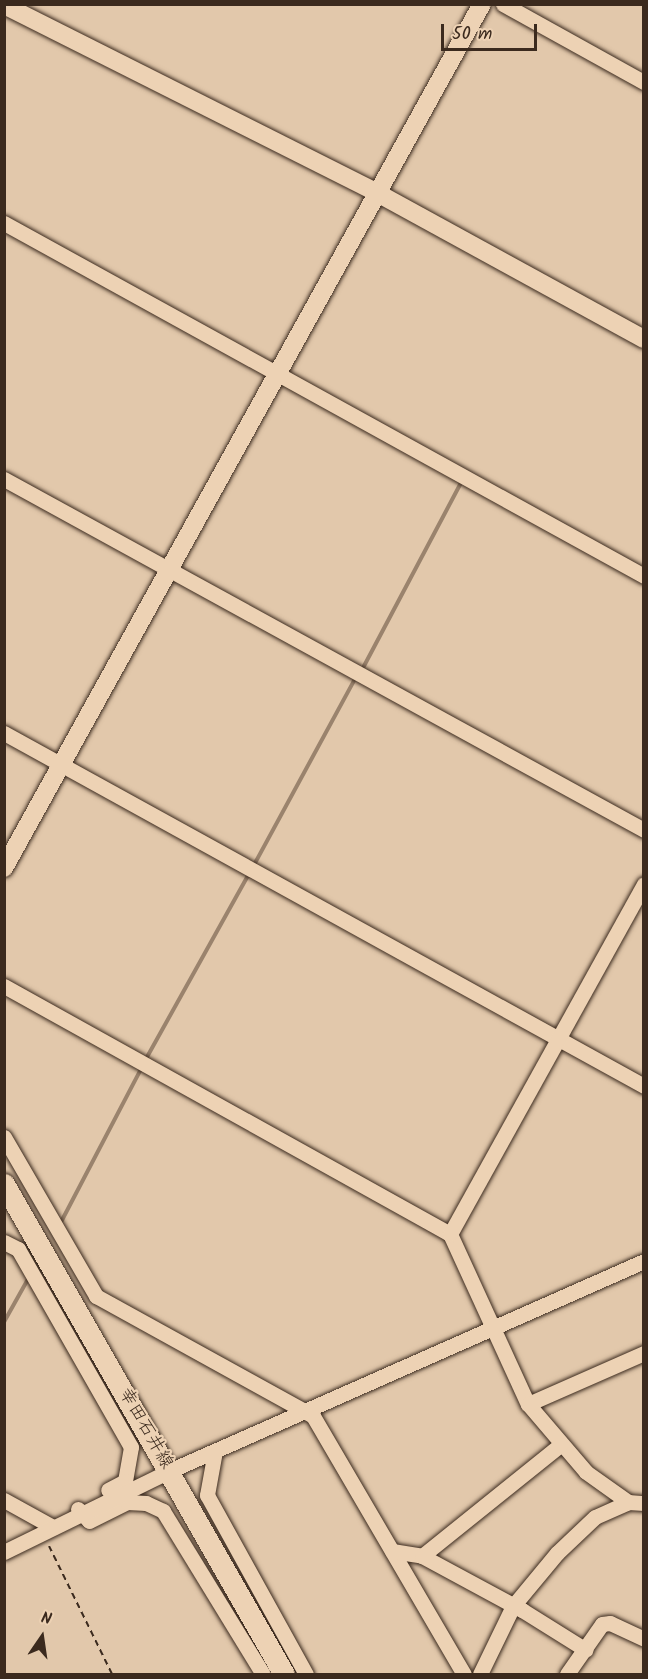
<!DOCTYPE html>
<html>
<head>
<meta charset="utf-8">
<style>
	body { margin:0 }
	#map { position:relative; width:648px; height:1679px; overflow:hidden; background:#e2c8ab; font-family:Kalam,"Klee One",sans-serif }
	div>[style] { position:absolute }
	.stream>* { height:4px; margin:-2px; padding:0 2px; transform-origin:2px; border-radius:2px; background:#9a836d }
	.path>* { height:2px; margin-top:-1px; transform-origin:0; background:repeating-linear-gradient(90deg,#3b2a1e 0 6px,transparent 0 10.5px) }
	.roads { filter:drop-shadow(0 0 2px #3b2a1e) drop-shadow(0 0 2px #3b2a1e) }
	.minor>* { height:15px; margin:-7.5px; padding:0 7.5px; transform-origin:7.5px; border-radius:7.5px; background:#edd2b4 }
	.tertiary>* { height:18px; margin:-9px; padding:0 9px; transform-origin:9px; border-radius:9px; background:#edd2b4 }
	.secondary>* { height:21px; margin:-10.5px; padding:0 10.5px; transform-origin:10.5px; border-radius:10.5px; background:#edd2b4 }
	span { translate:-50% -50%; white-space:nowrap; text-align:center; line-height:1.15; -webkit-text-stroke:4.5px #edd2b4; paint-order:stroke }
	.street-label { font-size:18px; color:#3b2a1e }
	.frame { position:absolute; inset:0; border:6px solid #3b2a1e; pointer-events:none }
	.north { position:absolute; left:12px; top:1607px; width:60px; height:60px; -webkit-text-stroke:4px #edd2b4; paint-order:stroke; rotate:13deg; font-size:16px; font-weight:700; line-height:24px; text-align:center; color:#3b2a1e }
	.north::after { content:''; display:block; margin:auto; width:21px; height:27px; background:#3b2a1e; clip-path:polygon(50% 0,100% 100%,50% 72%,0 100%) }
	.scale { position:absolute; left:441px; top:24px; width:96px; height:27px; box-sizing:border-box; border:3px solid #3b2a1e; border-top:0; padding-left:8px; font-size:18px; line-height:21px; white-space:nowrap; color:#3b2a1e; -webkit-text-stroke:4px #edd2b4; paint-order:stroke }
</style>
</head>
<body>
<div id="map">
	<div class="stream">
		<div style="left:364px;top:666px;width:207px;rotate:-62.1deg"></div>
		<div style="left:255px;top:863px;width:207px;rotate:-61.5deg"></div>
		<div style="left:147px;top:1057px;width:210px;rotate:-60.9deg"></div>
		<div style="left:60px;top:1224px;width:173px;rotate:-62.4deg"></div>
		<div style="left:4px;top:1322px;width:49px;rotate:-60.8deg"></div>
	</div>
	<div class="path">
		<div style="left:49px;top:1546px;width:143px;rotate:63.8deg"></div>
	</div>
	<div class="roads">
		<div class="minor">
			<div style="left:503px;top:4px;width:161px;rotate:29deg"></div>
			<div style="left:4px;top:223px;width:731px;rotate:28.88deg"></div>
			<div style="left:4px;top:479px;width:730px;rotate:28.74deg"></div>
			<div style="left:4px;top:733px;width:731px;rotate:28.88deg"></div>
			<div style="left:4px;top:986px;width:510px;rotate:29.08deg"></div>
			<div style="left:450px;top:1234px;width:187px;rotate:65.4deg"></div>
			<div style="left:528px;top:1404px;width:89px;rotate:49.5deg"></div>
			<div style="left:586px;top:1472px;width:52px;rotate:35.5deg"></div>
			<div style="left:628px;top:1502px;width:16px;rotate:4deg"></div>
			<div style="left:4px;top:1137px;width:184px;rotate:59.9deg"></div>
			<div style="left:96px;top:1296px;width:248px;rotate:28.9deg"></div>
			<div style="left:313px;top:1416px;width:299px;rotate:59.7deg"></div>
			<div style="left:450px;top:1234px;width:400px;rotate:-61deg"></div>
			<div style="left:4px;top:1242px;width:16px;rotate:27deg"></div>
			<div style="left:18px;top:1249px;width:228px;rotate:60.3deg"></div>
			<div style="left:131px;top:1447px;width:35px;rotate:100deg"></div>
			<div style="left:125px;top:1481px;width:19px;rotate:152deg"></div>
			<div style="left:528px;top:1404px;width:127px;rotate:-23.7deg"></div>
			<div style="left:215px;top:1451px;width:45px;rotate:100.3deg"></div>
			<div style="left:207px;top:1495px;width:205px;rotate:61.1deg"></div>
			<div style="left:4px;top:1500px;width:56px;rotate:28.9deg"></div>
			<div style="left:78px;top:1509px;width:16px;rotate:47deg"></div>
			<div style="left:89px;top:1521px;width:42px;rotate:-26.6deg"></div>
			<div style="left:127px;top:1502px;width:19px;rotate:3deg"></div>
			<div style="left:146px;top:1503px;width:19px;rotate:25deg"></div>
			<div style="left:163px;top:1511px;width:191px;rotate:58.5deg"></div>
			<div style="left:392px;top:1551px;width:30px;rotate:9deg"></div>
			<div style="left:422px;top:1556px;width:114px;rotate:28.4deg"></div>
			<div style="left:522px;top:1610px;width:75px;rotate:32deg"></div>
			<div style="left:4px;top:1552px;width:184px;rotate:-26.1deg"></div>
			<div style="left:169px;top:1471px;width:519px;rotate:-23.85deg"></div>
			<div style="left:422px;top:1556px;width:177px;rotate:-38.8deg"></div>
			<div style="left:480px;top:1674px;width:76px;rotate:-64.1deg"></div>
			<div style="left:513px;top:1606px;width:69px;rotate:-50.3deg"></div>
			<div style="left:557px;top:1553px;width:52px;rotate:-43.5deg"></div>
			<div style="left:595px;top:1517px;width:36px;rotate:-24deg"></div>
			<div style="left:567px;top:1674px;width:61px;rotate:-55deg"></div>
			<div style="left:602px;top:1624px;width:8px;rotate:-7deg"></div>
			<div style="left:610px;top:1623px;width:38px;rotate:25deg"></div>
		</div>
		<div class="tertiary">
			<div style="left:4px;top:5px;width:420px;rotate:26.7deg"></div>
			<div style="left:379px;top:194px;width:302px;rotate:28.7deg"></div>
			<div style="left:4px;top:868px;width:987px;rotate:-61.05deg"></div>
		</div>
		<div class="secondary">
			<div style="left:4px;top:1184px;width:564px;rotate:60.26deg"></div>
		</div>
	</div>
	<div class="street-label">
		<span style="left:145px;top:1429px;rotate:60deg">幸田石井線</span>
	</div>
	<div class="frame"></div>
	<div class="north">N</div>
	<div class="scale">50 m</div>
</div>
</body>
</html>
